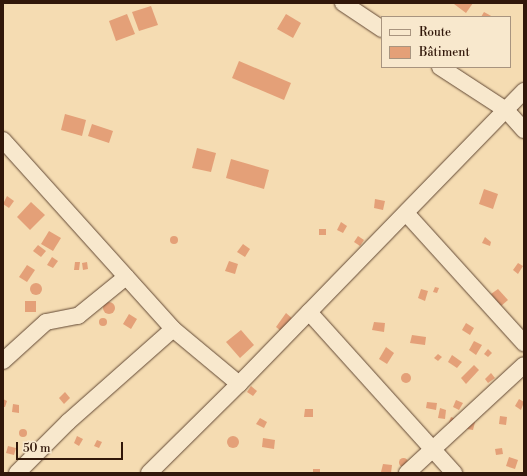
<!DOCTYPE html>
<html>
<head>
<meta charset="utf-8">
<style>
	body { margin:0 }
	#map { position:relative; width:527px; height:476px; overflow:hidden; background:#f5dcb2; font-family:"Libre Bodoni",serif }
	div>[style] { position:absolute }
	.building>* { inset:0; background:#e4a078 }
	.round { border-radius:50% }
	.roads { filter:drop-shadow(0 0 1px #624834) drop-shadow(0 0 1px #624834) }
	.minor>* { height:16px; margin:-8px; padding:0 8px; transform-origin:8px; border-radius:8px; background:#f8e8cd }
	span { translate:-50% -50%; white-space:nowrap; text-align:center; line-height:1.15; -webkit-text-stroke:3.5px #f8e8cd; paint-order:stroke }
	.frame { position:absolute; inset:0; border:4px solid #31170a; pointer-events:none }
	.legend { position:absolute; left:381px; top:16px; width:130px; height:52px; box-sizing:border-box; background:#f8e8cd; border:1px solid #a8947f; margin:0; padding:5px 7px; list-style:none; font-size:12px; color:#31170a }
	.legend li { display:flex; align-items:center; gap:8px; height:20px }
	.legend b { width:20px; border:1px solid #a8947f }
	.scale { position:absolute; left:16px; top:442px; width:107px; height:18px; box-sizing:border-box; border:2px solid #31170a; border-top:0; padding-left:5px; font-size:12px; line-height:14px; white-space:nowrap; color:#31170a; -webkit-text-stroke:3px #f8e8cd; paint-order:stroke }
</style>
</head>
<body>
<div id="map">
	<div class="building">
		<div style="clip-path:polygon(454px 3px,473px 3px,466px 13px,454px 4px)"></div>
		<div style="clip-path:polygon(151px 6px,158px 25px,139px 31px,132px 12px)"></div>
		<div style="clip-path:polygon(484px 12px,493px 17px,481px 17px)"></div>
		<div style="clip-path:polygon(127px 14px,135px 34px,116px 41px,109px 21px)"></div>
		<div style="clip-path:polygon(286px 14px,301px 23px,293px 38px,277px 29px)"></div>
		<div style="clip-path:polygon(239px 61px,291px 83px,284px 100px,232px 78px)"></div>
		<div style="clip-path:polygon(65px 114px,86px 120px,82px 136px,61px 130px)"></div>
		<div style="clip-path:polygon(92px 124px,113px 131px,109px 143px,88px 136px)"></div>
		<div style="clip-path:polygon(197px 148px,216px 153px,211px 172px,192px 168px)"></div>
		<div style="clip-path:polygon(231px 159px,269px 170px,264px 189px,226px 178px)"></div>
		<div style="clip-path:polygon(484px 189px,498px 194px,493px 209px,479px 204px)"></div>
		<div style="clip-path:polygon(7px 196px,14px 201px,9px 208px,3px 204px)"></div>
		<div style="clip-path:polygon(375px 199px,385px 201px,383px 210px,374px 208px)"></div>
		<div style="clip-path:polygon(31px 202px,45px 215px,30px 230px,17px 217px)"></div>
		<div style="clip-path:polygon(341px 222px,347px 226px,343px 233px,337px 230px)"></div>
		<div style="clip-path:polygon(319px 229px,326px 229px,326px 235px,319px 235px)"></div>
		<div style="clip-path:polygon(49px 231px,61px 238px,53px 251px,41px 244px)"></div>
		<div class="round" style="left:170px;top:236px;width:8px;height:8px"></div>
		<div style="clip-path:polygon(358px 236px,364px 240px,360px 246px,354px 242px)"></div>
		<div style="clip-path:polygon(485px 237px,491px 242px,490px 246px,482px 243px)"></div>
		<div style="clip-path:polygon(243px 244px,250px 249px,245px 257px,237px 252px)"></div>
		<div style="clip-path:polygon(38px 245px,46px 251px,41px 257px,33px 251px)"></div>
		<div style="clip-path:polygon(52px 257px,58px 261px,53px 268px,47px 265px)"></div>
		<div style="clip-path:polygon(229px 261px,238px 264px,235px 274px,225px 271px)"></div>
		<div style="clip-path:polygon(75px 262px,80px 262px,79px 270px,74px 270px)"></div>
		<div style="clip-path:polygon(87px 262px,88px 269px,83px 270px,82px 263px)"></div>
		<div style="clip-path:polygon(518px 263px,523px 266px,518px 274px,513px 270px)"></div>
		<div style="clip-path:polygon(27px 265px,35px 270px,27px 282px,19px 277px)"></div>
		<div class="round" style="left:30px;top:283px;width:12px;height:12px"></div>
		<div style="clip-path:polygon(435px 287px,439px 288px,437px 293px,433px 292px)"></div>
		<div style="clip-path:polygon(421px 289px,428px 291px,425px 301px,418px 298px)"></div>
		<div style="clip-path:polygon(498px 289px,508px 300px,501px 306px,491px 294px)"></div>
		<div style="clip-path:polygon(25px 301px,36px 301px,36px 312px,25px 312px)"></div>
		<div class="round" style="left:103px;top:302px;width:12px;height:12px"></div>
		<div style="clip-path:polygon(286px 313px,301px 326px,291px 339px,276px 327px)"></div>
		<div style="clip-path:polygon(129px 314px,137px 319px,131px 329px,123px 324px)"></div>
		<div class="round" style="left:99px;top:318px;width:8px;height:8px"></div>
		<div style="clip-path:polygon(374px 322px,385px 323px,384px 332px,372px 330px)"></div>
		<div style="clip-path:polygon(466px 323px,474px 328px,470px 335px,462px 330px)"></div>
		<div style="clip-path:polygon(241px 330px,254px 345px,240px 358px,226px 342px)"></div>
		<div style="clip-path:polygon(412px 335px,426px 337px,425px 345px,410px 343px)"></div>
		<div style="clip-path:polygon(474px 341px,482px 345px,476px 355px,469px 350px)"></div>
		<div style="clip-path:polygon(386px 347px,394px 353px,387px 364px,379px 359px)"></div>
		<div style="clip-path:polygon(488px 349px,492px 353px,488px 357px,484px 354px)"></div>
		<div style="clip-path:polygon(438px 354px,442px 357px,438px 361px,434px 358px)"></div>
		<div style="clip-path:polygon(452px 355px,462px 362px,457px 368px,448px 362px)"></div>
		<div style="clip-path:polygon(474px 365px,479px 370px,466px 384px,461px 378px)"></div>
		<div style="clip-path:polygon(491px 373px,495px 378px,488px 383px,485px 379px)"></div>
		<div class="round" style="left:401px;top:373px;width:10px;height:10px"></div>
		<div style="clip-path:polygon(251px 386px,257px 391px,253px 396px,247px 392px)"></div>
		<div style="clip-path:polygon(65px 392px,70px 398px,64px 404px,59px 398px)"></div>
		<div style="clip-path:polygon(3px 399px,7px 401px,5px 407px,3px 407px)"></div>
		<div style="clip-path:polygon(519px 399px,524px 402px,521px 410px,515px 406px)"></div>
		<div style="clip-path:polygon(456px 400px,463px 403px,459px 410px,453px 407px)"></div>
		<div style="clip-path:polygon(427px 402px,437px 403px,436px 410px,426px 408px)"></div>
		<div style="clip-path:polygon(13px 404px,19px 405px,19px 413px,12px 412px)"></div>
		<div style="clip-path:polygon(440px 408px,446px 410px,445px 419px,438px 418px)"></div>
		<div style="clip-path:polygon(305px 409px,313px 409px,313px 417px,304px 417px)"></div>
		<div style="clip-path:polygon(500px 416px,507px 417px,506px 425px,499px 424px)"></div>
		<div style="clip-path:polygon(451px 417px,456px 419px,448px 425px)"></div>
		<div style="clip-path:polygon(260px 418px,267px 422px,264px 428px,256px 424px)"></div>
		<div style="clip-path:polygon(468px 421px,475px 422px,473px 430px,467px 429px)"></div>
		<div class="round" style="left:19px;top:429px;width:8px;height:8px"></div>
		<div class="round" style="left:227px;top:436px;width:12px;height:12px"></div>
		<div style="clip-path:polygon(77px 436px,83px 439px,79px 446px,74px 443px)"></div>
		<div style="clip-path:polygon(263px 438px,275px 440px,274px 449px,262px 447px)"></div>
		<div style="clip-path:polygon(97px 440px,102px 442px,99px 448px,94px 446px)"></div>
		<div style="clip-path:polygon(8px 446px,16px 448px,14px 455px,6px 453px)"></div>
		<div style="clip-path:polygon(502px 448px,503px 454px,496px 455px,495px 449px)"></div>
		<div style="clip-path:polygon(509px 457px,518px 460px,515px 469px,506px 466px)"></div>
		<div class="round" style="left:398.5px;top:457.5px;width:9px;height:9px"></div>
		<div style="clip-path:polygon(383px 464px,392px 465px,391px 473px,381px 472px)"></div>
		<div style="clip-path:polygon(313px 469px,320px 469px,320px 473px,313px 473px)"></div>
	</div>
	<div class="roads">
		<div class="minor">
			<div style="left:343px;top:3px;width:47px;rotate:33.7deg"></div>
			<div style="left:440px;top:67px;width:79px;rotate:33.1deg"></div>
			<div style="left:506px;top:110px;width:27px;rotate:48deg"></div>
			<div style="left:3px;top:140px;width:254px;rotate:48deg"></div>
			<div style="left:173px;top:329px;width:86px;rotate:39.8deg"></div>
			<div style="left:406px;top:213px;width:176px;rotate:47.8deg"></div>
			<div style="left:309px;top:312px;width:217px;rotate:48deg"></div>
			<div style="left:3px;top:361px;width:58px;rotate:-42.2deg"></div>
			<div style="left:46px;top:322px;width:33px;rotate:-11deg"></div>
			<div style="left:78px;top:316px;width:62px;rotate:-39.1deg"></div>
			<div style="left:17px;top:473px;width:72px;rotate:-45deg"></div>
			<div style="left:68px;top:422px;width:140px;rotate:-41.5deg"></div>
			<div style="left:149px;top:473px;width:127px;rotate:-44.7deg"></div>
			<div style="left:239px;top:384px;width:409px;rotate:-45.8deg"></div>
			<div style="left:407px;top:473px;width:159px;rotate:-42.7deg"></div>
		</div>
	</div>
	<div class="frame"></div>
	<ul class="legend">
	<li><b style="height:5px;background:#f8e8cd"></b>Route</li>
	<li><b style="height:11px;background:#e4a078"></b>Bâtiment</li>
	</ul>
	<div class="scale">50 m</div>
</div>
</body>
</html>
